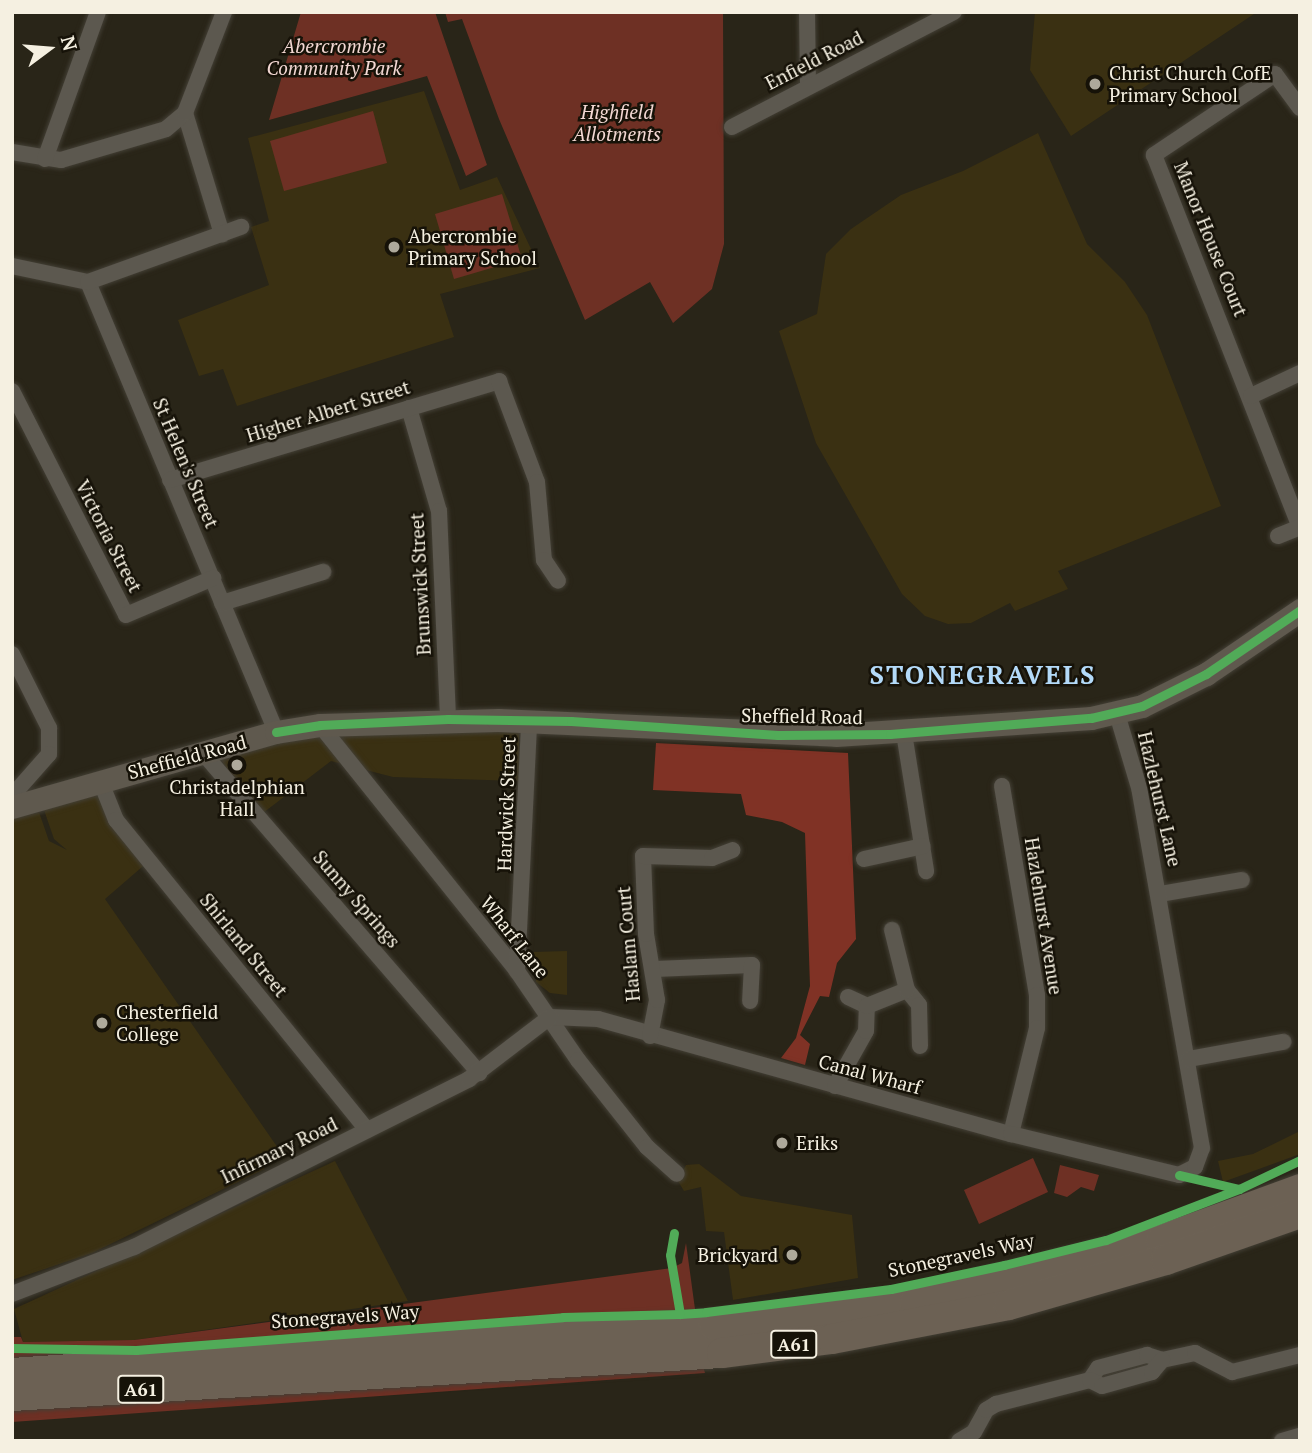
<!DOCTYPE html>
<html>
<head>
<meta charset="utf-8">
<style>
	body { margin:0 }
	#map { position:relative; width:1312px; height:1453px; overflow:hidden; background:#292518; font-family:"PT Serif",serif }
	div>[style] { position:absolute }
	.built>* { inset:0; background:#3a3012 }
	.green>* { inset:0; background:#6e3024 }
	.forest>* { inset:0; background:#803225 }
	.roads { filter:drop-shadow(0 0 2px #433f35) drop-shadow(0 0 2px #433f35) }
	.street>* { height:16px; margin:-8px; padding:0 8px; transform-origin:8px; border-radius:8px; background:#5c584f }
	.secondary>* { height:23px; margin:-11.5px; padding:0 11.5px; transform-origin:11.5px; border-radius:11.5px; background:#5f594e }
	.highway>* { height:30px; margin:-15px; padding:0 15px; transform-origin:15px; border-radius:15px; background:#6c6154 }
	.cycleway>* { height:9px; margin:-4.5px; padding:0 4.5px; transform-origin:4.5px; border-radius:4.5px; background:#51ab58 }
	.dots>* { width:19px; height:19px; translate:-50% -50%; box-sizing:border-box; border:4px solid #161208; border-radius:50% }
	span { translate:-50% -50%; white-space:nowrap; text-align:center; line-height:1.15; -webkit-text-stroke:5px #161208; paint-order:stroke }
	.shield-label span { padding:2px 5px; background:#161208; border:2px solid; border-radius:5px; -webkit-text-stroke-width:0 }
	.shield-label { font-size:18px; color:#f5f0e1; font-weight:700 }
	.park-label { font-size:19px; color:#f3d8d3; font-style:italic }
	.street-label { font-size:19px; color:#f5f0e1 }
	.poi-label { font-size:19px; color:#f5f0e1 }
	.left { translate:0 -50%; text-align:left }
	.right { translate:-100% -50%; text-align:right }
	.district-label { font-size:26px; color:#b3daf9; font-weight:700; letter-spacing:2px }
	.frame { position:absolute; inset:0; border:14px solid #f5f0e1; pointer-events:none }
	.north { position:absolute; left:14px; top:14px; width:70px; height:70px; -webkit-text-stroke:5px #161208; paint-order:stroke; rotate:74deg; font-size:19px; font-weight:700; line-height:28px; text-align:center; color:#f5f0e1 }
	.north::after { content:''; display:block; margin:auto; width:24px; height:32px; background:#f5f0e1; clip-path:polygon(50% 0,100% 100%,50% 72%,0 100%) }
</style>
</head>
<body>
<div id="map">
	<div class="built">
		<div style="clip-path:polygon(1035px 12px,1257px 12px,1071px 136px,1030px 70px)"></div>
		<div style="clip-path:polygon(424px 91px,460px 190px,497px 177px,540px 268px,440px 294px,454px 337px,237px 406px,223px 369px,199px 376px,178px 320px,269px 285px,251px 227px,269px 221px,248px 138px)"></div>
		<div style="clip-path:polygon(1038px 133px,1087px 244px,1125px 282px,1147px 315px,1221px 506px,1058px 571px,1068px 589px,1015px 611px,1010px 603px,971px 623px,948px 624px,925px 616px,902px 594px,816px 443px,779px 331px,817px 314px,826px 254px,851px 229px,901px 195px,963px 171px)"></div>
		<div style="clip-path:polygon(473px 728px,519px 732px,519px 781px,393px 777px,331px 761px,263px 813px,232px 779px,218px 754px,276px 739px)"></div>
		<div style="clip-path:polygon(104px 791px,149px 861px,105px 899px,278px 1148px,267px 1155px,264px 1169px,92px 1253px,12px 1280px,12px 819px,39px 812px,49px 841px,67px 850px,54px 839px,44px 810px)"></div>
		<div style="clip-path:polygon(567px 951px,567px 995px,550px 993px,536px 982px,534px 952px)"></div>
		<div style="clip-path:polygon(1300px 1131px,1300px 1154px,1223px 1182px,1218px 1161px,1253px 1154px)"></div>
		<div style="clip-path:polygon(335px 1161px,408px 1301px,134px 1340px,23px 1342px,14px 1309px)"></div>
		<div style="clip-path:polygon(699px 1164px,741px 1196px,852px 1215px,858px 1278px,733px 1300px,724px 1232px,706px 1231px,701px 1187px,684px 1191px,678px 1181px,686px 1165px)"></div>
	</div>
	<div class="green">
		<div style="clip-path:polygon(301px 12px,435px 12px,487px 165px,466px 176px,427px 76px,269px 120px)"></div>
		<div style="clip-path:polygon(445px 12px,723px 12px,724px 244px,712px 289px,673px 323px,650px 282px,585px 320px,499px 119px,462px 19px,448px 22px)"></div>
		<div style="clip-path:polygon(373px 111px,387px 163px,284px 191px,270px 141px)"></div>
		<div style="clip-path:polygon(502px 194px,522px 259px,454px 279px,435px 214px)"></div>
		<div style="clip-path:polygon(1033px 1158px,1048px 1192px,979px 1224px,964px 1190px)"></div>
		<div style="clip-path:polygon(1060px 1165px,1099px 1175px,1094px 1191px,1081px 1187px,1067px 1197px,1054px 1193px)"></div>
		<div style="clip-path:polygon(686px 1243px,695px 1309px,688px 1320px,12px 1364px,12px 1337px,21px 1337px,23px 1342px,134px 1340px,672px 1268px,682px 1263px)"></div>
		<div style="clip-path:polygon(703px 1366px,705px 1373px,12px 1422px,12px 1405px)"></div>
	</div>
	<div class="forest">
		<div style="clip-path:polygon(656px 743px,848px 753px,856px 939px,837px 963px,829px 997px,820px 996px,800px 1035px,810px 1044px,805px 1065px,781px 1058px,796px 1038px,810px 986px,805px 833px,782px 822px,746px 815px,741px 794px,653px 790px)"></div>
	</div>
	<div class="roads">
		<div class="street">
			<div style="left:807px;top:12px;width:74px;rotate:89.2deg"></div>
			<div style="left:1300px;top:108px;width:42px;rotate:-126.3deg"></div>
			<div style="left:1275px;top:74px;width:146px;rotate:146.2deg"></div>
			<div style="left:1154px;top:155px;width:400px;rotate:68.6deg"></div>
			<div style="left:185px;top:113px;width:127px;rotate:73deg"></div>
			<div style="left:732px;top:127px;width:250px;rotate:-27.4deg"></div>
			<div style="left:12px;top:152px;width:50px;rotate:9.3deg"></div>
			<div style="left:61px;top:160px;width:109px;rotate:-16.4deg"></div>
			<div style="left:166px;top:129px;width:25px;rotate:-40deg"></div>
			<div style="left:185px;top:113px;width:108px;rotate:-68.9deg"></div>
			<div style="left:45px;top:159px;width:156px;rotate:-70.2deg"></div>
			<div style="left:12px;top:266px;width:78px;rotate:11.9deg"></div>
			<div style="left:88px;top:282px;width:488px;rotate:67.3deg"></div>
			<div style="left:88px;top:282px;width:163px;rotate:-19.8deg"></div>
			<div style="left:12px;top:391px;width:251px;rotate:63deg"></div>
			<div style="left:126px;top:615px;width:95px;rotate:-23deg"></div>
			<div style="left:1251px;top:396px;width:54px;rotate:-25.1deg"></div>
			<div style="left:409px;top:408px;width:107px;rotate:73.8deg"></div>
			<div style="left:439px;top:511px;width:208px;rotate:87.5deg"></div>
			<div style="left:170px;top:480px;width:344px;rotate:-16.7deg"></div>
			<div style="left:499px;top:381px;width:108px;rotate:69.4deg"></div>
			<div style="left:537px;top:482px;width:78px;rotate:84.9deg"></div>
			<div style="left:544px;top:560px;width:25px;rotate:56deg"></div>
			<div style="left:1278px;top:536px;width:24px;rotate:-22deg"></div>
			<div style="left:222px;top:603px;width:106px;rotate:-17.1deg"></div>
			<div style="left:12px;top:654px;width:83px;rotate:63.4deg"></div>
			<div style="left:49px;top:728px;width:26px;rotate:90deg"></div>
			<div style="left:49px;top:754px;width:56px;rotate:131.4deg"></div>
			<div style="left:320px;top:725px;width:315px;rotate:51.3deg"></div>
			<div style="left:517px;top:971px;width:108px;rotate:55.6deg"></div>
			<div style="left:578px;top:1060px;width:111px;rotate:51.6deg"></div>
			<div style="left:647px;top:1147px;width:40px;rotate:42deg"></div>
			<div style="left:904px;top:733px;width:140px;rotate:80.9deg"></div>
			<div style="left:203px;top:753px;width:423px;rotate:49.2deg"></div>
			<div style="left:100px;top:780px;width:43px;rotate:68.2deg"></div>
			<div style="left:116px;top:820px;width:399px;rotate:51deg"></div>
			<div style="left:1002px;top:786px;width:212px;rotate:80.5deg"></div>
			<div style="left:1037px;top:995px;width:33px;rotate:90deg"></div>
			<div style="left:1037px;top:1028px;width:109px;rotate:103.8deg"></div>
			<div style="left:864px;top:859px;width:60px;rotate:-12.4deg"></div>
			<div style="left:1160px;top:894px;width:83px;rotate:-9.7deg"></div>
			<div style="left:655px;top:969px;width:97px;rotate:-2.4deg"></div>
			<div style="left:752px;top:965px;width:36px;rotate:93deg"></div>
			<div style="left:517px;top:971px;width:249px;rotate:-87.2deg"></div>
			<div style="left:907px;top:990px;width:19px;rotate:51deg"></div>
			<div style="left:919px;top:1005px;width:41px;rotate:88.6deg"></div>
			<div style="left:848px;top:997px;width:21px;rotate:25deg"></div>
			<div style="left:550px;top:1017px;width:48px;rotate:2.4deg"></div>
			<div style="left:598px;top:1019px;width:429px;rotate:15.6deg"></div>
			<div style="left:1011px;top:1134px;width:173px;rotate:13.7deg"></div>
			<div style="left:1179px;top:1175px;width:18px;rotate:-27deg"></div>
			<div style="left:1195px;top:1167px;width:20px;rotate:-70deg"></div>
			<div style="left:1202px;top:1148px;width:362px;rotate:-99.9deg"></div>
			<div style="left:1140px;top:791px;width:80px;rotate:-106.6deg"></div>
			<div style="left:650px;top:1036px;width:37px;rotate:-79deg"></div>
			<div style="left:657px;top:1000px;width:67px;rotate:-99.5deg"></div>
			<div style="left:646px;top:934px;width:78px;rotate:-92.2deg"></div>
			<div style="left:643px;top:856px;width:69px;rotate:1.7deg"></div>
			<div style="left:712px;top:858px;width:22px;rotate:-21deg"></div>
			<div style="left:1189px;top:1059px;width:96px;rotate:-10.3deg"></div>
			<div style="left:835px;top:1086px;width:63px;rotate:-60.6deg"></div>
			<div style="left:866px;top:1031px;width:25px;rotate:-88deg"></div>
			<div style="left:867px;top:1006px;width:43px;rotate:-21.8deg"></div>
			<div style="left:907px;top:990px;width:62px;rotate:-104deg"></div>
			<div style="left:12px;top:1294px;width:131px;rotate:-21.1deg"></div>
			<div style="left:134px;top:1247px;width:375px;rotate:-26.6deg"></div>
			<div style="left:469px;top:1079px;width:102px;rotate:-37.4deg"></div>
			<div style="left:1090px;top:1380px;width:14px;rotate:-56deg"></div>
			<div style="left:1098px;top:1368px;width:51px;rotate:-14.9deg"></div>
			<div style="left:1147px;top:1355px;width:16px;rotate:18deg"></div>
			<div style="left:1162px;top:1360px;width:34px;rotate:-12deg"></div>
			<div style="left:1195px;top:1353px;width:42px;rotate:27.2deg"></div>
			<div style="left:1232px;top:1372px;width:70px;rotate:-14deg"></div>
			<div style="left:959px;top:1441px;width:17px;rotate:-31deg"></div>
			<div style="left:974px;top:1432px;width:25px;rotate:-61deg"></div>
			<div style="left:986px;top:1410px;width:12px;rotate:-31deg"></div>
			<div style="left:996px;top:1404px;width:97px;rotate:-14.3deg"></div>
			<div style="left:1090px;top:1380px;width:13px;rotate:27deg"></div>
			<div style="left:1102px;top:1386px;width:52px;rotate:-15.6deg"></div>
			<div style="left:1152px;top:1372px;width:16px;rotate:-50deg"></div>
			<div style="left:1282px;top:1441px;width:19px;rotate:-16deg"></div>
		</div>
		<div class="secondary">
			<div style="left:12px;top:807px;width:274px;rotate:-15.9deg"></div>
			<div style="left:276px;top:732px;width:45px;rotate:-9deg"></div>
			<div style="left:320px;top:725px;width:178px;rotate:-1.6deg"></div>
			<div style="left:498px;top:720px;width:338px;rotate:2.5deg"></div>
			<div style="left:836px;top:735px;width:256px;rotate:-3.8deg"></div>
			<div style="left:1091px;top:718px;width:52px;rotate:-13.2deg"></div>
			<div style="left:1142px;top:706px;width:72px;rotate:-26.6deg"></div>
			<div style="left:1206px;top:674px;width:114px;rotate:-34.2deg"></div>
		</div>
		<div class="highway">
			<div style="left:12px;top:1373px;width:704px;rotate:-3.91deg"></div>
			<div style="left:714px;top:1325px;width:202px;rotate:-6.8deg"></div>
			<div style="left:915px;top:1301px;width:253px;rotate:-13.9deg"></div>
			<div style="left:1161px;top:1240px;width:148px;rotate:-20.1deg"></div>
			<div style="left:12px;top:1396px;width:711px;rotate:-3.47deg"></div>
			<div style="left:722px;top:1353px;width:111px;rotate:-7.3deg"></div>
			<div style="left:832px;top:1339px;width:180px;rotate:-10.9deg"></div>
			<div style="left:1009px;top:1305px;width:163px;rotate:-16deg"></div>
			<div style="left:1166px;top:1260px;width:142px;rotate:-19.3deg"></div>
		</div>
	</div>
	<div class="cycleway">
		<div style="left:276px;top:732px;width:45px;rotate:-9deg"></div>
		<div style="left:320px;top:725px;width:128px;rotate:-2.7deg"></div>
		<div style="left:448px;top:719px;width:123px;rotate:0.9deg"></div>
		<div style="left:571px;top:721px;width:207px;rotate:3.9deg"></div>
		<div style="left:778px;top:735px;width:112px;rotate:-0.5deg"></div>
		<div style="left:890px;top:734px;width:202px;rotate:-4.6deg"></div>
		<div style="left:1091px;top:718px;width:52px;rotate:-13.2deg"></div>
		<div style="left:1142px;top:706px;width:72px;rotate:-26.6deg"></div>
		<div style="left:1206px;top:674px;width:114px;rotate:-34.2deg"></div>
		<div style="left:1179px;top:1175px;width:62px;rotate:13.1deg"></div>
		<div style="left:1239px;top:1189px;width:68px;rotate:-25.4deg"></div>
		<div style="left:674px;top:1233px;width:22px;rotate:100deg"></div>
		<div style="left:670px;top:1255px;width:60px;rotate:80.4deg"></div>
		<div style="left:680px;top:1314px;width:26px;rotate:-4deg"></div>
		<div style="left:706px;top:1312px;width:186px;rotate:-7.1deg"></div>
		<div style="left:891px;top:1289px;width:116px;rotate:-12deg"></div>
		<div style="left:1004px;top:1265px;width:105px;rotate:-13.8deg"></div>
		<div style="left:1106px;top:1240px;width:142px;rotate:-21deg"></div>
		<div style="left:12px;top:1348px;width:124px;rotate:0.9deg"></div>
		<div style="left:136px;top:1350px;width:428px;rotate:-4.4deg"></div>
		<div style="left:563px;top:1317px;width:117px;rotate:-1.5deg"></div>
	</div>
	<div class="dots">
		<div style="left:1095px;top:84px;background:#aea99b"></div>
		<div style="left:394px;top:247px;background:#aea99b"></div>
		<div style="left:237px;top:765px;background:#aea99b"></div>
		<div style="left:102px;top:1023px;background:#aea99b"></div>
		<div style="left:782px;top:1143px;background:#aea99b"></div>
		<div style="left:792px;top:1255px;background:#aea99b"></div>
	</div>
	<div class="shield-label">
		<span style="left:794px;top:1344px">A61</span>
		<span style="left:141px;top:1389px">A61</span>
	</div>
	<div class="park-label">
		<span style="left:334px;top:57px">Abercrombie<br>Community Park</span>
		<span style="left:617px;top:123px">Highfield<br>Allotments</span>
	</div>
	<div class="street-label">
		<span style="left:814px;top:60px;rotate:-27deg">Enfield Road</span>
		<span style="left:1211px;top:239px;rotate:68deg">Manor House Court</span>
		<span style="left:328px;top:411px;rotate:-17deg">Higher Albert Street</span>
		<span style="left:186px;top:463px;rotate:67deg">St Helen's Street</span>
		<span style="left:109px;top:536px;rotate:63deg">Victoria Street</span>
		<span style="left:420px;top:584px;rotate:-93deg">Brunswick Street</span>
		<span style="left:802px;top:716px;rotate:1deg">Sheffield Road</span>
		<span style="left:187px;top:757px;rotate:-15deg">Sheffield Road</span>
		<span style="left:1160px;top:799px;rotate:77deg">Hazlehurst Lane</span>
		<span style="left:506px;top:804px;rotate:-88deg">Hardwick Street</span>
		<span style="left:357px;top:899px;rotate:49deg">Sunny Springs</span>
		<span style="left:1044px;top:916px;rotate:81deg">Hazlehurst Avenue</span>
		<span style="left:515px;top:937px;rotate:52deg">Wharf Lane</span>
		<span style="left:628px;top:944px;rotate:-95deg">Haslam Court</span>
		<span style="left:244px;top:945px;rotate:51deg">Shirland Street</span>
		<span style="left:870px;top:1074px;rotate:15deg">Canal Wharf</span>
		<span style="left:279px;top:1150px;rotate:-26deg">Infirmary Road</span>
		<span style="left:961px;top:1255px;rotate:-12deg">Stonegravels Way</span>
		<span style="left:345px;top:1316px;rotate:-4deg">Stonegravels Way</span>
	</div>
	<div class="poi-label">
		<span class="left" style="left:1109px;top:84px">Christ Church CofE<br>Primary School</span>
		<span class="left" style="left:408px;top:247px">Abercrombie<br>Primary School</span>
		<span style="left:237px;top:798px">Christadelphian<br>Hall</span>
		<span class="left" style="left:116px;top:1023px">Chesterfield<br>College</span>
		<span class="left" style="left:796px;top:1143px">Eriks</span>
		<span class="right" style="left:778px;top:1255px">Brickyard</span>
	</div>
	<div class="district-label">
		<span style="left:983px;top:675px">STONEGRAVELS</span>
	</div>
	<div class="frame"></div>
	<div class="north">N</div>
</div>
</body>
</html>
